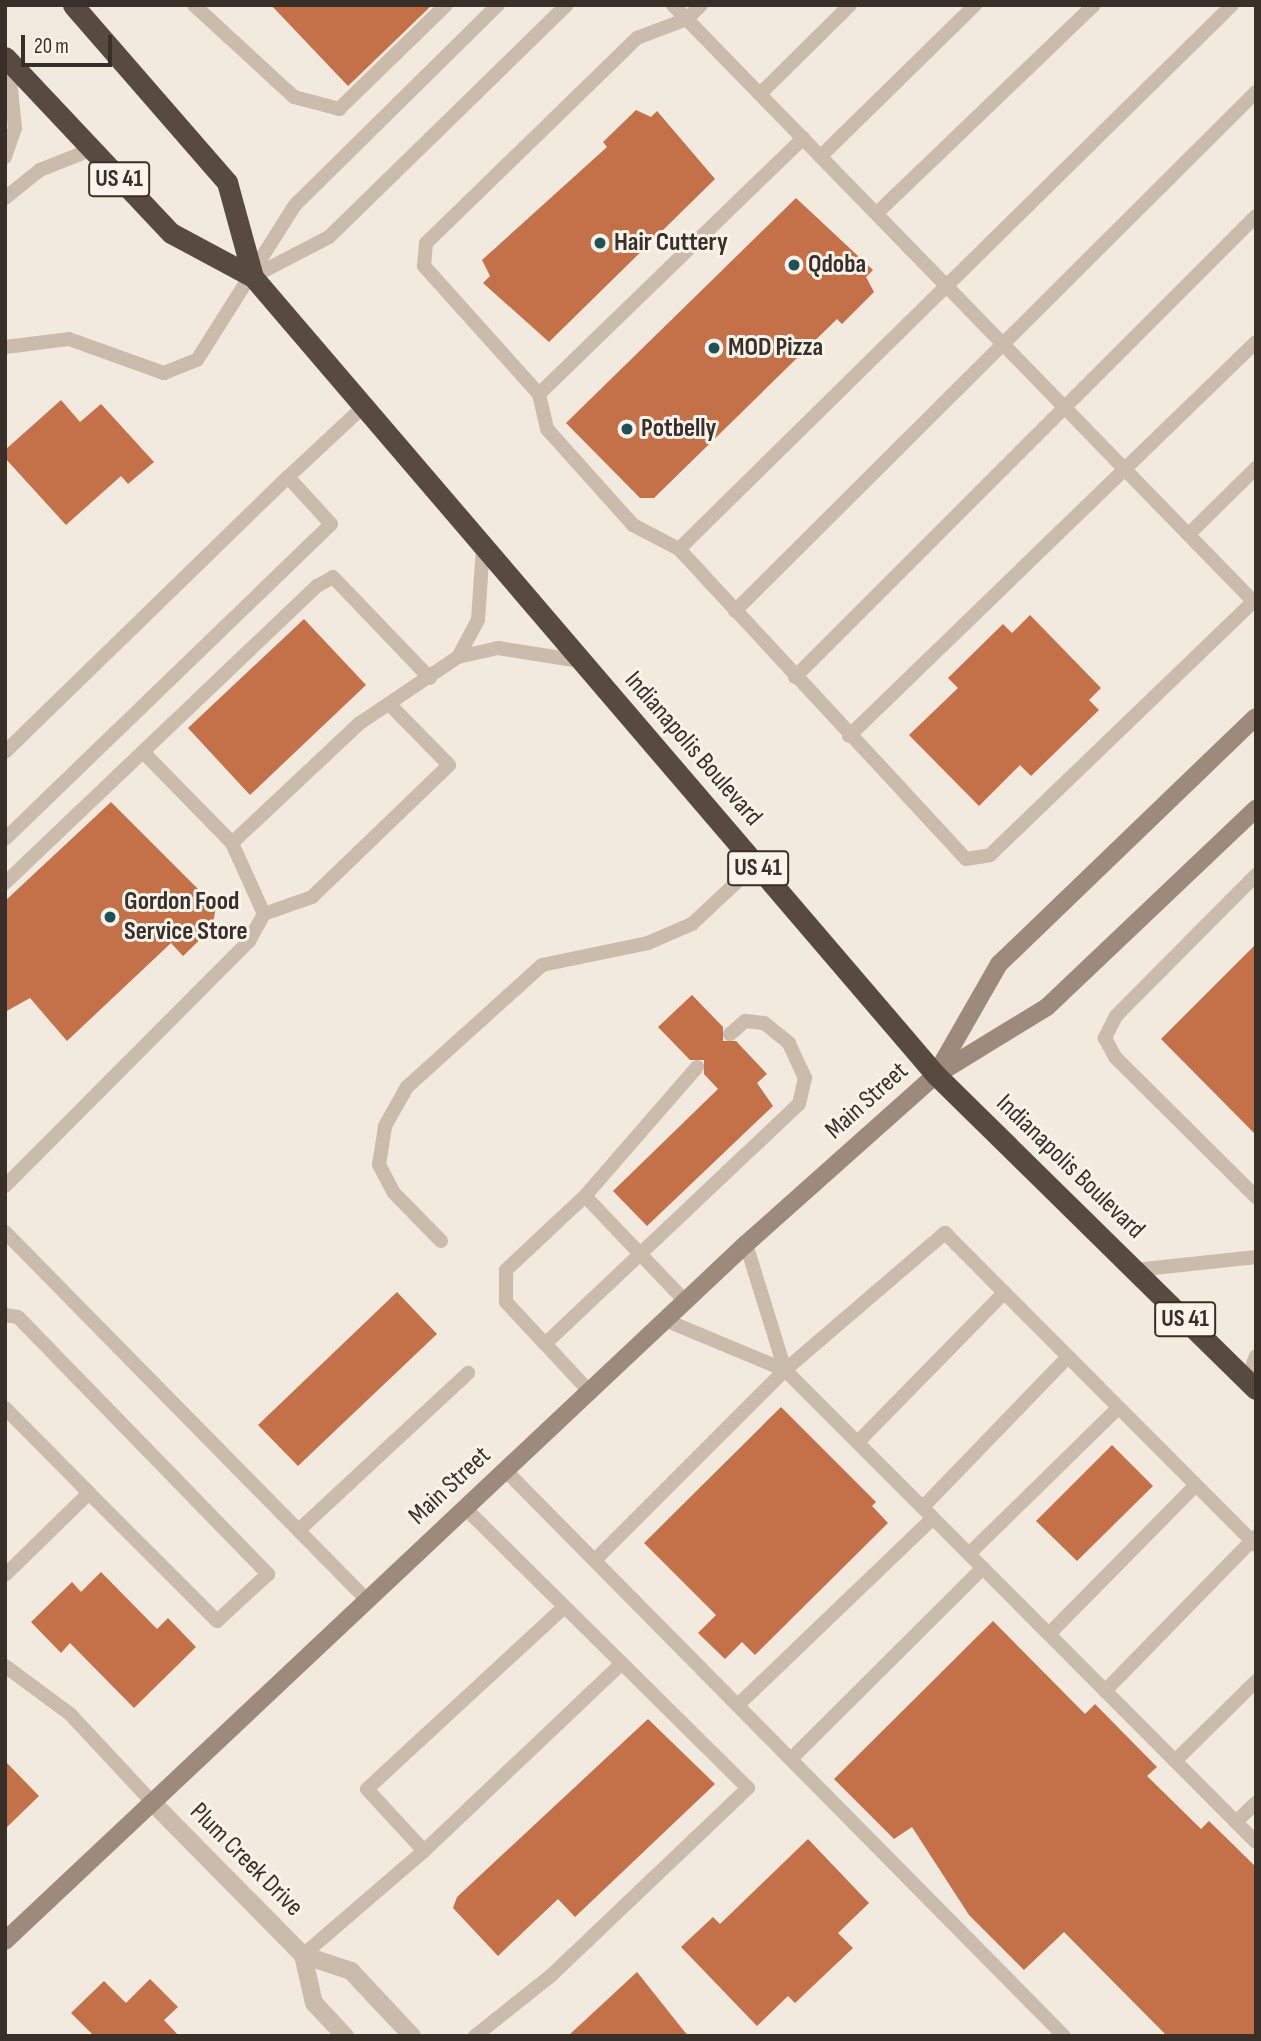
<!DOCTYPE html>
<html>
<head>
<meta charset="utf-8">
<style>
	body { margin:0 }
	#map { position:relative; width:1261px; height:2041px; overflow:hidden; background:#f2eade; font-family:"Sofia Sans Condensed",sans-serif }
	div>[style] { position:absolute }
	.building>* { inset:0; background:#c4714a }
	.lane>* { height:14px; margin:-7px; padding:0 7px; transform-origin:7px; border-radius:7px; background:#cabbaa }
	.street>* { height:18px; margin:-9px; padding:0 9px; transform-origin:9px; border-radius:9px; background:#cabbaa }
	.secondary>* { height:18px; margin:-9px; padding:0 9px; transform-origin:9px; border-radius:9px; background:#9e8a7b }
	.highway>* { height:21px; margin:-10.5px; padding:0 10.5px; transform-origin:10.5px; border-radius:10.5px; background:#594a41 }
	.dots>* { width:19px; height:19px; translate:-50% -50%; box-sizing:border-box; border:4px solid #faf4ea; border-radius:50% }
	span { translate:-50% -50%; white-space:nowrap; text-align:center; line-height:1.15; -webkit-text-stroke:6px #faf4ea; paint-order:stroke }
	.shield-label span { padding:2px 5px; background:#faf4ea; border:2px solid; border-radius:5px; -webkit-text-stroke-width:0 }
	.shield-label { font-size:24px; color:#382f29; font-weight:700 }
	.poi-label { font-size:26px; color:#382f29; font-weight:700 }
	.left { translate:0 -50%; text-align:left }
	.street-label { font-size:26px; color:#382f29 }
	.frame { position:absolute; inset:0; border:7px solid #382f29; pointer-events:none }
	.scale { position:absolute; left:21px; top:35px; width:91px; height:32px; box-sizing:border-box; border:4px solid #382f29; border-top:0; padding-left:9px; font-size:21px; line-height:24px; white-space:nowrap; color:#382f29; -webkit-text-stroke:5px #faf4ea; paint-order:stroke }
</style>
</head>
<body>
<div id="map">
	<div class="building">
		<div style="clip-path:polygon(271px 5px,432px 5px,348px 86px)"></div>
		<div style="clip-path:polygon(636px 110px,651px 117px,657px 111px,715px 179px,549px 342px,483px 283px,490px 276px,482px 260px,607px 147px,603px 142px)"></div>
		<div style="clip-path:polygon(796px 198px,873px 270px,866px 277px,874px 292px,842px 324px,837px 319px,654px 498px,640px 498px,566px 423px)"></div>
		<div style="clip-path:polygon(61px 400px,80px 422px,101px 404px,154px 462px,128px 484px,121px 476px,66px 525px,5px 458px,5px 450px)"></div>
		<div style="clip-path:polygon(1030px 615px,1101px 688px,1089px 700px,1099px 710px,1031px 776px,1020px 765px,979px 806px,909px 735px,958px 688px,948px 678px,1003px 624px,1012px 633px)"></div>
		<div style="clip-path:polygon(304px 619px,366px 685px,250px 795px,188px 728px)"></div>
		<div style="clip-path:polygon(111px 802px,216px 907px,212px 928px,183px 956px,171px 943px,67px 1041px,30px 998px,5px 1012px,5px 901px)"></div>
		<div style="clip-path:polygon(1256px 944px,1256px 1135px,1161px 1039px)"></div>
		<div style="clip-path:polygon(692px 995px,723px 1027px,723px 1041px,736px 1041px,767px 1074px,757px 1083px,773px 1106px,647px 1226px,613px 1191px,718px 1089px,704px 1074px,704px 1060px,690px 1060px,658px 1027px)"></div>
		<div style="clip-path:polygon(397px 1292px,437px 1334px,298px 1466px,258px 1425px)"></div>
		<div style="clip-path:polygon(781px 1407px,876px 1502px,872px 1506px,888px 1523px,755px 1655px,742px 1642px,725px 1659px,698px 1633px,716px 1615px,644px 1543px)"></div>
		<div style="clip-path:polygon(1112px 1445px,1153px 1486px,1077px 1561px,1036px 1521px)"></div>
		<div style="clip-path:polygon(101px 1572px,157px 1629px,168px 1618px,196px 1647px,134px 1708px,70px 1643px,61px 1653px,31px 1622px,72px 1582px,81px 1592px)"></div>
		<div style="clip-path:polygon(993px 1621px,1085px 1714px,1095px 1704px,1157px 1767px,1147px 1776px,1201px 1829px,1209px 1821px,1256px 1867px,1256px 2036px,1167px 2036px,1064px 1932px,1024px 1970px,969px 1915px,912px 1827px,894px 1839px,834px 1779px)"></div>
		<div style="clip-path:polygon(648px 1719px,715px 1784px,575px 1917px,558px 1899px,498px 1956px,453px 1908px,457px 1897px)"></div>
		<div style="clip-path:polygon(5px 1761px,39px 1796px,5px 1829px)"></div>
		<div style="clip-path:polygon(808px 1839px,869px 1903px,838px 1933px,853px 1948px,795px 2003px,788px 1996px,757px 2026px,681px 1947px,713px 1917px,720px 1924px)"></div>
		<div style="clip-path:polygon(637px 1972px,688px 2036px,568px 2036px)"></div>
		<div style="clip-path:polygon(150px 1979px,178px 2007px,164px 2020px,179px 2036px,94px 2036px,71px 2013px,104px 1981px,126px 2003px)"></div>
	</div>
	<div class="lane">
		<div style="left:194px;top:5px;width:136px;rotate:42.6deg"></div>
		<div style="left:294px;top:97px;width:47px;rotate:14.9deg"></div>
		<div style="left:339px;top:109px;width:149px;rotate:-44.2deg"></div>
		<div style="left:673px;top:5px;width:836px;rotate:45.78deg"></div>
		<div style="left:701px;top:5px;width:20px;rotate:135deg"></div>
		<div style="left:687px;top:19px;width:53px;rotate:159.2deg"></div>
		<div style="left:637px;top:38px;width:294px;rotate:135.8deg"></div>
		<div style="left:426px;top:243px;width:23px;rotate:95deg"></div>
		<div style="left:424px;top:266px;width:172px;rotate:48.1deg"></div>
		<div style="left:539px;top:394px;width:36px;rotate:77deg"></div>
		<div style="left:547px;top:429px;width:129px;rotate:48.1deg"></div>
		<div style="left:633px;top:525px;width:52px;rotate:27.6deg"></div>
		<div style="left:679px;top:549px;width:422px;rotate:47.2deg"></div>
		<div style="left:966px;top:859px;width:24px;rotate:-9deg"></div>
		<div style="left:990px;top:855px;width:369px;rotate:-43.9deg"></div>
		<div style="left:760px;top:94px;width:127px;rotate:-44.7deg"></div>
		<div style="left:821px;top:156px;width:216px;rotate:-44.4deg"></div>
		<div style="left:5px;top:157px;width:31px;rotate:-71deg"></div>
		<div style="left:15px;top:128px;width:68px;rotate:-95.9deg"></div>
		<div style="left:5px;top:198px;width:45px;rotate:-38.7deg"></div>
		<div style="left:40px;top:170px;width:54px;rotate:-21.8deg"></div>
		<div style="left:877px;top:213px;width:301px;rotate:-43.8deg"></div>
		<div style="left:254px;top:276px;width:85px;rotate:-27.5deg"></div>
		<div style="left:329px;top:237px;width:332px;rotate:-44.3deg"></div>
		<div style="left:5px;top:347px;width:64px;rotate:-7.1deg"></div>
		<div style="left:69px;top:339px;width:101px;rotate:19.7deg"></div>
		<div style="left:164px;top:373px;width:35px;rotate:-22deg"></div>
		<div style="left:197px;top:360px;width:183px;rotate:-57.7deg"></div>
		<div style="left:295px;top:205px;width:285px;rotate:-44.6deg"></div>
		<div style="left:539px;top:394px;width:368px;rotate:-44.1deg"></div>
		<div style="left:1190px;top:533px;width:93px;rotate:-44.6deg"></div>
		<div style="left:679px;top:549px;width:776px;rotate:-44.53deg"></div>
		<div style="left:735px;top:611px;width:735px;rotate:-44.89deg"></div>
		<div style="left:458px;top:657px;width:42px;rotate:-61.6deg"></div>
		<div style="left:478px;top:620px;width:73px;rotate:-86.1deg"></div>
		<div style="left:795px;top:677px;width:652px;rotate:-45deg"></div>
		<div style="left:849px;top:736px;width:566px;rotate:-44.07deg"></div>
		<div style="left:5px;top:752px;width:395px;rotate:-44.2deg"></div>
		<div style="left:143px;top:752px;width:127px;rotate:45.6deg"></div>
		<div style="left:5px;top:839px;width:453px;rotate:-44deg"></div>
		<div style="left:331px;top:524px;width:64px;rotate:-132.5deg"></div>
		<div style="left:288px;top:477px;width:103px;rotate:-43deg"></div>
		<div style="left:1256px;top:875px;width:199px;rotate:134.8deg"></div>
		<div style="left:1116px;top:1016px;width:25px;rotate:117deg"></div>
		<div style="left:1105px;top:1038px;width:21px;rotate:62deg"></div>
		<div style="left:1115px;top:1057px;width:199px;rotate:44.8deg"></div>
		<div style="left:5px;top:883px;width:431px;rotate:-43.6deg"></div>
		<div style="left:317px;top:586px;width:18px;rotate:-29deg"></div>
		<div style="left:333px;top:577px;width:140px;rotate:46.2deg"></div>
		<div style="left:264px;top:914px;width:51px;rotate:-19.5deg"></div>
		<div style="left:312px;top:897px;width:190px;rotate:-43.9deg"></div>
		<div style="left:449px;top:765px;width:86px;rotate:-134.5deg"></div>
		<div style="left:5px;top:1186px;width:346px;rotate:-45.1deg"></div>
		<div style="left:249px;top:941px;width:31px;rotate:-61deg"></div>
		<div style="left:264px;top:914px;width:78px;rotate:-114.3deg"></div>
		<div style="left:232px;top:843px;width:175px;rotate:-43.2deg"></div>
		<div style="left:360px;top:723px;width:118px;rotate:-34deg"></div>
		<div style="left:458px;top:657px;width:41px;rotate:-12.7deg"></div>
		<div style="left:498px;top:648px;width:83px;rotate:9deg"></div>
		<div style="left:585px;top:1196px;width:145px;rotate:46.4deg"></div>
		<div style="left:5px;top:1232px;width:516px;rotate:45.47deg"></div>
		<div style="left:441px;top:1241px;width:67px;rotate:-134.4deg"></div>
		<div style="left:394px;top:1193px;width:32px;rotate:-118deg"></div>
		<div style="left:379px;top:1165px;width:39px;rotate:-81deg"></div>
		<div style="left:385px;top:1126px;width:45px;rotate:-60.6deg"></div>
		<div style="left:407px;top:1087px;width:182px;rotate:-42.1deg"></div>
		<div style="left:542px;top:965px;width:108px;rotate:-11.7deg"></div>
		<div style="left:648px;top:943px;width:48px;rotate:-23.4deg"></div>
		<div style="left:692px;top:924px;width:86px;rotate:-43.1deg"></div>
		<div style="left:746px;top:1244px;width:132px;rotate:72.8deg"></div>
		<div style="left:1135px;top:1270px;width:122px;rotate:-6.1deg"></div>
		<div style="left:5px;top:1315px;width:13px;rotate:9deg"></div>
		<div style="left:18px;top:1317px;width:359px;rotate:45.8deg"></div>
		<div style="left:268px;top:1574px;width:69px;rotate:137.3deg"></div>
		<div style="left:217px;top:1621px;width:181px;rotate:-135deg"></div>
		<div style="left:89px;top:1493px;width:117px;rotate:135.7deg"></div>
		<div style="left:665px;top:1320px;width:130px;rotate:22.6deg"></div>
		<div style="left:785px;top:1370px;width:209px;rotate:45deg"></div>
		<div style="left:933px;top:1518px;width:270px;rotate:136.2deg"></div>
		<div style="left:545px;top:1344px;width:349px;rotate:-43.4deg"></div>
		<div style="left:799px;top:1104px;width:27px;rotate:-77deg"></div>
		<div style="left:805px;top:1078px;width:38px;rotate:-115deg"></div>
		<div style="left:789px;top:1043px;width:32px;rotate:-141deg"></div>
		<div style="left:764px;top:1023px;width:19px;rotate:-174deg"></div>
		<div style="left:745px;top:1021px;width:20px;rotate:139deg"></div>
		<div style="left:1248px;top:1380px;width:25px;rotate:-72deg"></div>
		<div style="left:589px;top:1391px;width:122px;rotate:-133deg"></div>
		<div style="left:506px;top:1302px;width:32px;rotate:-90deg"></div>
		<div style="left:506px;top:1270px;width:108px;rotate:-43.1deg"></div>
		<div style="left:585px;top:1196px;width:171px;rotate:-49deg"></div>
		<div style="left:5px;top:1408px;width:120px;rotate:45.3deg"></div>
		<div style="left:858px;top:1442px;width:209px;rotate:-45.6deg"></div>
		<div style="left:505px;top:1470px;width:796px;rotate:45.36deg"></div>
		<div style="left:923px;top:1507px;width:209px;rotate:-46deg"></div>
		<div style="left:465px;top:1508px;width:398px;rotate:44.7deg"></div>
		<div style="left:748px;top:1788px;width:269px;rotate:136.4deg"></div>
		<div style="left:553px;top:1974px;width:100px;rotate:141.5deg"></div>
		<div style="left:933px;top:1518px;width:457px;rotate:45.1deg"></div>
		<div style="left:299px;top:1530px;width:231px;rotate:-42.9deg"></div>
		<div style="left:969px;top:1554px;width:209px;rotate:-44.4deg"></div>
		<div style="left:595px;top:1560px;width:269px;rotate:-45deg"></div>
		<div style="left:785px;top:1370px;width:211px;rotate:-40.6deg"></div>
		<div style="left:945px;top:1233px;width:441px;rotate:45.1deg"></div>
		<div style="left:1049px;top:1634px;width:209px;rotate:-45.4deg"></div>
		<div style="left:5px;top:1666px;width:81px;rotate:36.4deg"></div>
		<div style="left:70px;top:1714px;width:120px;rotate:47deg"></div>
		<div style="left:1105px;top:1691px;width:216px;rotate:-45.7deg"></div>
		<div style="left:791px;top:1759px;width:271px;rotate:-44.9deg"></div>
		<div style="left:1175px;top:1761px;width:114px;rotate:-44.6deg"></div>
		<div style="left:1236px;top:1822px;width:28px;rotate:-44deg"></div>
		<div style="left:424px;top:1851px;width:272px;rotate:-43.5deg"></div>
		<div style="left:303px;top:1955px;width:160px;rotate:-40.7deg"></div>
		<div style="left:424px;top:1851px;width:84px;rotate:-132.6deg"></div>
		<div style="left:367px;top:1789px;width:268px;rotate:-42.7deg"></div>
	</div>
	<div class="street">
		<div style="left:152px;top:1802px;width:215px;rotate:45.4deg"></div>
		<div style="left:303px;top:1955px;width:51px;rotate:18.4deg"></div>
		<div style="left:351px;top:1971px;width:89px;rotate:46.8deg"></div>
		<div style="left:303px;top:1955px;width:49px;rotate:77.1deg"></div>
		<div style="left:314px;top:2003px;width:45px;rotate:46.8deg"></div>
	</div>
	<div class="secondary">
		<div style="left:936px;top:1074px;width:127px;rotate:-60.2deg"></div>
		<div style="left:999px;top:964px;width:356px;rotate:-43.9deg"></div>
		<div style="left:5px;top:1941px;width:1017px;rotate:-43.25deg"></div>
		<div style="left:746px;top:1244px;width:254px;rotate:-41.7deg"></div>
		<div style="left:936px;top:1075px;width:130px;rotate:-31.5deg"></div>
		<div style="left:1047px;top:1007px;width:288px;rotate:-43.5deg"></div>
	</div>
	<div class="highway">
		<div style="left:73px;top:5px;width:235px;rotate:49deg"></div>
		<div style="left:227px;top:182px;width:98px;rotate:74.7deg"></div>
		<div style="left:5px;top:57px;width:242px;rotate:46.7deg"></div>
		<div style="left:171px;top:233px;width:93px;rotate:28.2deg"></div>
		<div style="left:253px;top:277px;width:1050px;rotate:49.44deg"></div>
		<div style="left:936px;top:1075px;width:448px;rotate:44.5deg"></div>
	</div>
	<div class="dots">
		<div style="left:600px;top:243px;background:#1f5159"></div>
		<div style="left:794px;top:265px;background:#1f5159"></div>
		<div style="left:714px;top:348px;background:#1f5159"></div>
		<div style="left:627px;top:429px;background:#1f5159"></div>
		<div style="left:110px;top:917px;background:#1f5159"></div>
	</div>
	<div class="shield-label">
		<span style="left:119px;top:179px">US 41</span>
		<span style="left:758px;top:868px">US 41</span>
		<span style="left:1185px;top:1319px">US 41</span>
	</div>
	<div class="poi-label">
		<span class="left" style="left:614px;top:243px">Hair Cuttery</span>
		<span class="left" style="left:808px;top:265px">Qdoba</span>
		<span class="left" style="left:728px;top:348px">MOD Pizza</span>
		<span class="left" style="left:641px;top:429px">Potbelly</span>
		<span class="left" style="left:124px;top:917px">Gordon Food<br>Service Store</span>
	</div>
	<div class="street-label">
		<span style="left:693px;top:749px;rotate:49deg">Indianapolis Boulevard</span>
		<span style="left:867px;top:1101px;rotate:-42deg">Main Street</span>
		<span style="left:1070px;top:1167px;rotate:44deg">Indianapolis Boulevard</span>
		<span style="left:450px;top:1486px;rotate:-43deg">Main Street</span>
		<span style="left:246px;top:1860px;rotate:45deg">Plum Creek Drive</span>
	</div>
	<div class="frame"></div>
	<div class="scale">20 m</div>
</div>
</body>
</html>
